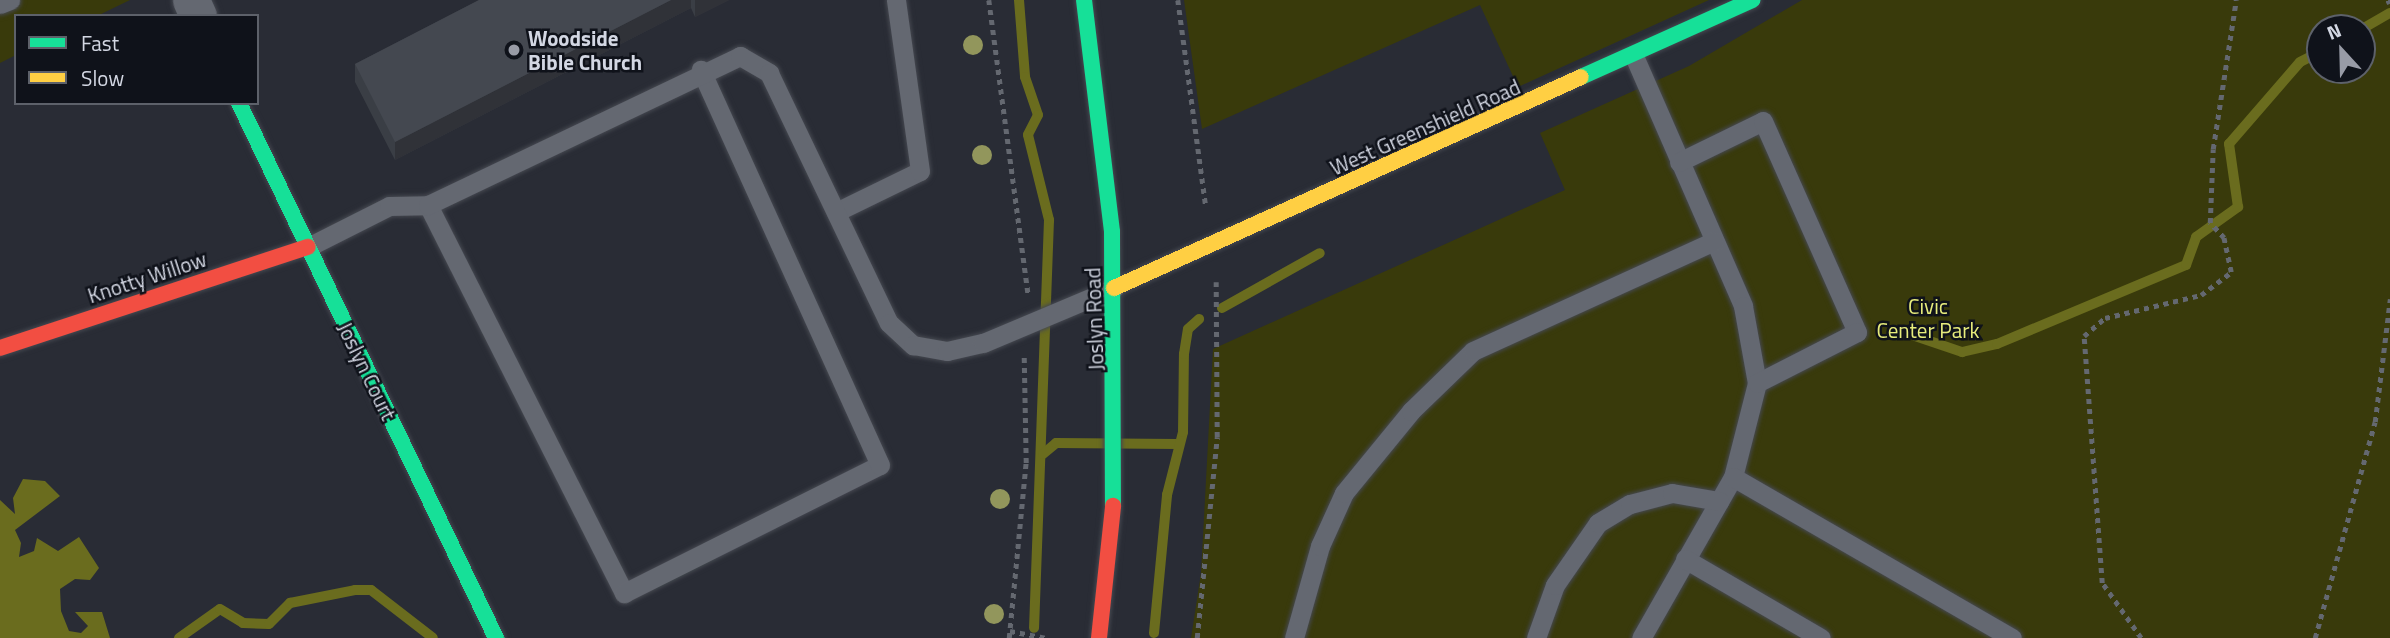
<!DOCTYPE html>
<html>
<head>
<meta charset="utf-8">
<style>
	body { margin:0 }
	#map { position:relative; width:2390px; height:638px; overflow:hidden; background:#292c35; font-family:"Titillium Web",sans-serif }
	div>[style] { position:absolute }
	.green>* { inset:0; background:#393a0b }
	.water>* { inset:0; background:#6a6c1e }
	.stream>* { height:10px; margin:-5px; padding:0 5px; transform-origin:5px; border-radius:5px; background:#6a6c1e }
	.path>* { height:4.5px; margin-top:-2.25px; transform-origin:0; background:repeating-linear-gradient(90deg,#646870 0 5px,transparent 0 10px) }
	.roads { filter:drop-shadow(0 0 2px #454850) drop-shadow(0 0 2px #454850) }
	.lane>* { height:19px; margin:-9.5px; padding:0 9.5px; transform-origin:9.5px; border-radius:9.5px; background:#646871 }
	.street>* { height:37px; margin:-18.5px; padding:0 18.5px; transform-origin:18.5px; border-radius:18.5px; background:#646871 }
	.fast>* { height:16px; margin:-8px; padding:0 8px; transform-origin:8px; border-radius:8px; background:#16e098 }
	.slow>* { height:16px; margin:-8px; padding:0 8px; transform-origin:8px; border-radius:8px; background:#ffcf43 }
	.jam>* { height:16px; margin:-8px; padding:0 8px; transform-origin:8px; border-radius:8px; background:#f24e42 }
	.trees>* { width:20px; height:20px; margin:-10px; border-radius:50%; background:#92965c }
	.wall>* { inset:0; background:#3a3e45 }
	.shaded-wall>* { inset:0; background:#303238 }
	.building>* { inset:0; background:#444850 }
	.dots>* { width:19px; height:19px; translate:-50% -50%; box-sizing:border-box; border:4px solid #0f121a; border-radius:50% }
	span { translate:-50% -50%; white-space:nowrap; text-align:center; line-height:1.15; -webkit-text-stroke:5px #0f121a; paint-order:stroke }
	.poi-label { font-size:21px; color:#d3d7e3; font-weight:700 }
	.left { translate:0 -50%; text-align:left }
	.street-label { font-size:21px; color:#d3d7e3 }
	.park-label { font-size:21px; color:#e7ec7c }
	.legend { position:absolute; left:14px; top:14px; width:245px; height:91px; box-sizing:border-box; background:#0f121a; border:2px solid #5d616a; margin:0; padding:9px 12px; list-style:none; font-size:21px; color:#d3d7e3 }
	.legend li { display:flex; align-items:center; gap:14px; height:35px }
	.legend b { width:35px; border:2px solid #5d616a }
	.north { position:absolute; left:2306px; top:14px; width:70px; height:70px; box-sizing:border-box; background:#0f121a; border:2px solid #5d616a; border-radius:50%; rotate:338deg; font-size:19px; font-weight:700; line-height:28px; text-align:center; color:#d3d7e3 }
	.north::after { content:''; display:block; margin:auto; width:24px; height:32px; background:#989ba6; clip-path:polygon(50% 0,100% 100%,50% 72%,0 100%) }
</style>
</head>
<body>
<div id="map">
	<div class="green">
		<div style="clip-path:polygon(0 0,130px 0,97px 16px,16px 16px,16px 55px,0 63px)"></div>
		<div style="clip-path:polygon(1184px 0,1709px 0,1518px 87px,1480px 5px,1202px 129px)"></div>
		<div style="clip-path:polygon(evenodd,1802px 0,2390px 0,2390px 638px,1191px 638px,1201px 573px,1213px 349px,1565px 190px,1540px 133px,1689px 66px,1802px 0,2320px 28px,2362px 28px,2362px 70px,2320px 70px,2320px 28px)"></div>
	</div>
	<div class="water">
		<div style="clip-path:polygon(23px 479px,45px 481px,60px 496px,15px 530px,21px 543px,19px 557px,34px 551px,37px 538px,58px 551px,79px 537px,99px 568px,90px 580px,75px 579px,60px 589px,61px 611px,69px 631px,81px 633px,88px 626px,75px 612px,102px 612px,110px 638px,0 638px,0 500px,15px 514px,13px 498px)"></div>
	</div>
	<div class="stream">
		<div style="left:1019px;top:0;width:77px;rotate:85.5deg"></div>
		<div style="left:1025px;top:77px;width:40px;rotate:71.1deg"></div>
		<div style="left:1038px;top:115px;width:22px;rotate:117deg"></div>
		<div style="left:1028px;top:135px;width:88px;rotate:76.1deg"></div>
		<div style="left:1049px;top:220px;width:408px;rotate:92.1deg"></div>
		<div style="left:2362px;top:29px;width:32px;rotate:-30deg"></div>
		<div style="left:1222px;top:308px;width:112px;rotate:-29.3deg"></div>
		<div style="left:1915px;top:336px;width:50px;rotate:18.8deg"></div>
		<div style="left:1962px;top:352px;width:36px;rotate:-13deg"></div>
		<div style="left:1997px;top:344px;width:205px;rotate:-22.7deg"></div>
		<div style="left:2186px;top:265px;width:30px;rotate:-70deg"></div>
		<div style="left:2196px;top:237px;width:52px;rotate:-35.5deg"></div>
		<div style="left:2238px;top:207px;width:64px;rotate:-98.1deg"></div>
		<div style="left:2229px;top:144px;width:108px;rotate:-49.1deg"></div>
		<div style="left:2300px;top:62px;width:22px;rotate:-27deg"></div>
		<div style="left:1043px;top:454px;width:17px;rotate:-40deg"></div>
		<div style="left:1056px;top:443px;width:121px;rotate:0.5deg"></div>
		<div style="left:1154px;top:633px;width:139px;rotate:-84.6deg"></div>
		<div style="left:1167px;top:495px;width:65px;rotate:-75.7deg"></div>
		<div style="left:1183px;top:432px;width:78px;rotate:-89.3deg"></div>
		<div style="left:1184px;top:354px;width:25px;rotate:-81deg"></div>
		<div style="left:1188px;top:329px;width:15px;rotate:-42deg"></div>
		<div style="left:179px;top:638px;width:50px;rotate:-35.3deg"></div>
		<div style="left:220px;top:609px;width:27px;rotate:31deg"></div>
		<div style="left:243px;top:623px;width:26px;rotate:2deg"></div>
		<div style="left:269px;top:624px;width:30px;rotate:-45deg"></div>
		<div style="left:290px;top:603px;width:66px;rotate:-11.3deg"></div>
		<div style="left:355px;top:590px;width:16px"></div>
		<div style="left:371px;top:590px;width:78px;rotate:37.7deg"></div>
	</div>
	<div class="path">
		<div style="left:989px;top:0;width:296px;rotate:82.4deg"></div>
		<div style="left:1178px;top:0;width:209px;rotate:82.3deg"></div>
		<div style="left:2388px;top:0;width:4px;rotate:63deg"></div>
		<div style="left:1010px;top:631px;width:37px;rotate:11deg"></div>
		<div style="left:1009px;top:638px;width:176px;rotate:-84.5deg"></div>
		<div style="left:1026px;top:463px;width:108px;rotate:-91.1deg"></div>
		<div style="left:1197px;top:638px;width:202px;rotate:-84.3deg"></div>
		<div style="left:1217px;top:437px;width:155px;rotate:-90.4deg"></div>
		<div style="left:2141px;top:638px;width:67px;rotate:-125.3deg"></div>
		<div style="left:2102px;top:583px;width:248px;rotate:-94.2deg"></div>
		<div style="left:2084px;top:336px;width:28px;rotate:-41deg"></div>
		<div style="left:2105px;top:318px;width:99px;rotate:-13.5deg"></div>
		<div style="left:2201px;top:295px;width:38px;rotate:-37deg"></div>
		<div style="left:2231px;top:272px;width:35px;rotate:-102deg"></div>
		<div style="left:2224px;top:238px;width:21px;rotate:-133deg"></div>
		<div style="left:2210px;top:223px;width:74px;rotate:-87.7deg"></div>
		<div style="left:2213px;top:149px;width:151px;rotate:-81.2deg"></div>
		<div style="left:2315px;top:638px;width:224px;rotate:-74.5deg"></div>
		<div style="left:2375px;top:422px;width:124px;rotate:-83deg"></div>
	</div>
	<div class="roads">
		<div class="lane">
			<div style="left:0;top:4px;width:11px;rotate:-22deg"></div>
			<div style="left:1634px;top:56px;width:273px;rotate:66.4deg"></div>
			<div style="left:1743px;top:306px;width:78px;rotate:79.7deg"></div>
			<div style="left:1757px;top:383px;width:97px;rotate:104.3deg"></div>
			<div style="left:1733px;top:477px;width:185px;rotate:119.7deg"></div>
			<div style="left:1679px;top:162px;width:93px;rotate:-26deg"></div>
			<div style="left:1763px;top:121px;width:231px;rotate:66deg"></div>
			<div style="left:1857px;top:332px;width:112px;rotate:153deg"></div>
			<div style="left:428px;top:205px;width:435px;rotate:63.2deg"></div>
			<div style="left:624px;top:593px;width:286px;rotate:-26.6deg"></div>
			<div style="left:880px;top:465px;width:434px;rotate:-114.4deg"></div>
			<div style="left:836px;top:212px;width:93px;rotate:-26deg"></div>
			<div style="left:920px;top:171px;width:173px;rotate:-98deg"></div>
			<div style="left:308px;top:247px;width:91px;rotate:-26.8deg"></div>
			<div style="left:389px;top:206px;width:39px;rotate:-1deg"></div>
			<div style="left:428px;top:205px;width:346px;rotate:-25.5deg"></div>
			<div style="left:740px;top:56px;width:34px;rotate:30deg"></div>
			<div style="left:769px;top:73px;width:277px;rotate:64.4deg"></div>
			<div style="left:889px;top:323px;width:33px;rotate:43deg"></div>
			<div style="left:913px;top:345px;width:35px;rotate:10deg"></div>
			<div style="left:947px;top:351px;width:37px;rotate:-13deg"></div>
			<div style="left:983px;top:343px;width:142px;rotate:-22.8deg"></div>
			<div style="left:1733px;top:477px;width:322px;rotate:30deg"></div>
			<div style="left:1685px;top:559px;width:157px;rotate:30.2deg"></div>
			<div style="left:1294px;top:638px;width:96px;rotate:-74.2deg"></div>
			<div style="left:1320px;top:546px;width:58px;rotate:-65.6deg"></div>
			<div style="left:1344px;top:493px;width:106px;rotate:-50.7deg"></div>
			<div style="left:1411px;top:411px;width:86px;rotate:-44.1deg"></div>
			<div style="left:1473px;top:351px;width:265px;rotate:-24.5deg"></div>
			<div style="left:1536px;top:638px;width:56px;rotate:-70.3deg"></div>
			<div style="left:1555px;top:585px;width:75px;rotate:-55.3deg"></div>
			<div style="left:1598px;top:523px;width:37px;rotate:-31deg"></div>
			<div style="left:1630px;top:504px;width:43px;rotate:-14.7deg"></div>
			<div style="left:1672px;top:493px;width:48px;rotate:9.7deg"></div>
		</div>
		<div class="street">
			<div style="left:191px;top:0;width:17px;rotate:66deg"></div>
		</div>
		<div class="fast">
			<div style="left:1084px;top:0;width:234px;rotate:83.1deg"></div>
			<div style="left:1112px;top:232px;width:274px;rotate:89.8deg"></div>
			<div style="left:1581px;top:77px;width:188px;rotate:-24.2deg"></div>
			<div style="left:239px;top:103px;width:594px;rotate:64.34deg"></div>
		</div>
		<div class="slow">
			<div style="left:1114px;top:288px;width:512px;rotate:-24.31deg"></div>
		</div>
		<div class="jam">
			<div style="left:0;top:348px;width:324px;rotate:-18.2deg"></div>
			<div style="left:1099px;top:638px;width:133px;rotate:-83.9deg"></div>
		</div>
	</div>
	<div class="trees">
		<div style="left:973px;top:45px"></div>
		<div style="left:982px;top:155px"></div>
		<div style="left:1000px;top:499px"></div>
		<div style="left:994px;top:614px"></div>
	</div>
	<div class="wall">
		<div style="clip-path:polygon(479px 0,729px 0,695px 17px,691px 8px,395px 160px,355px 82px,355px 64px)"></div>
	</div>
	<div class="shaded-wall">
		<div style="clip-path:polygon(671px 0,691px 0,691px 8px,395px 160px,395px 142px)"></div>
		<div style="clip-path:polygon(695px 0,729px 0,695px 17px)"></div>
	</div>
	<div class="building">
		<div style="clip-path:polygon(479px 0,671px 0,395px 142px,355px 64px)"></div>
	</div>
	<div class="dots">
		<div style="left:514px;top:50px;background:#989ba6"></div>
	</div>
	<div class="poi-label">
		<span class="left" style="left:528px;top:50px">Woodside<br>Bible Church</span>
	</div>
	<div class="street-label">
		<span style="left:1425px;top:127px;rotate:-24deg">West Greenshield Road</span>
		<span style="left:147px;top:277px;rotate:-18deg">Knotty Willow</span>
		<span style="left:1094px;top:319px;rotate:-92deg">Joslyn Road</span>
		<span style="left:367px;top:371px;rotate:64deg">Joslyn Court</span>
	</div>
	<div class="park-label">
		<span style="left:1928px;top:318px">Civic<br>Center Park</span>
	</div>
	<ul class="legend">
	<li><b style="height:9px;background:#16e098"></b>Fast</li>
	<li><b style="height:9px;background:#ffcf43"></b>Slow</li>
	</ul>
	<div class="north">N</div>
</div>
</body>
</html>
